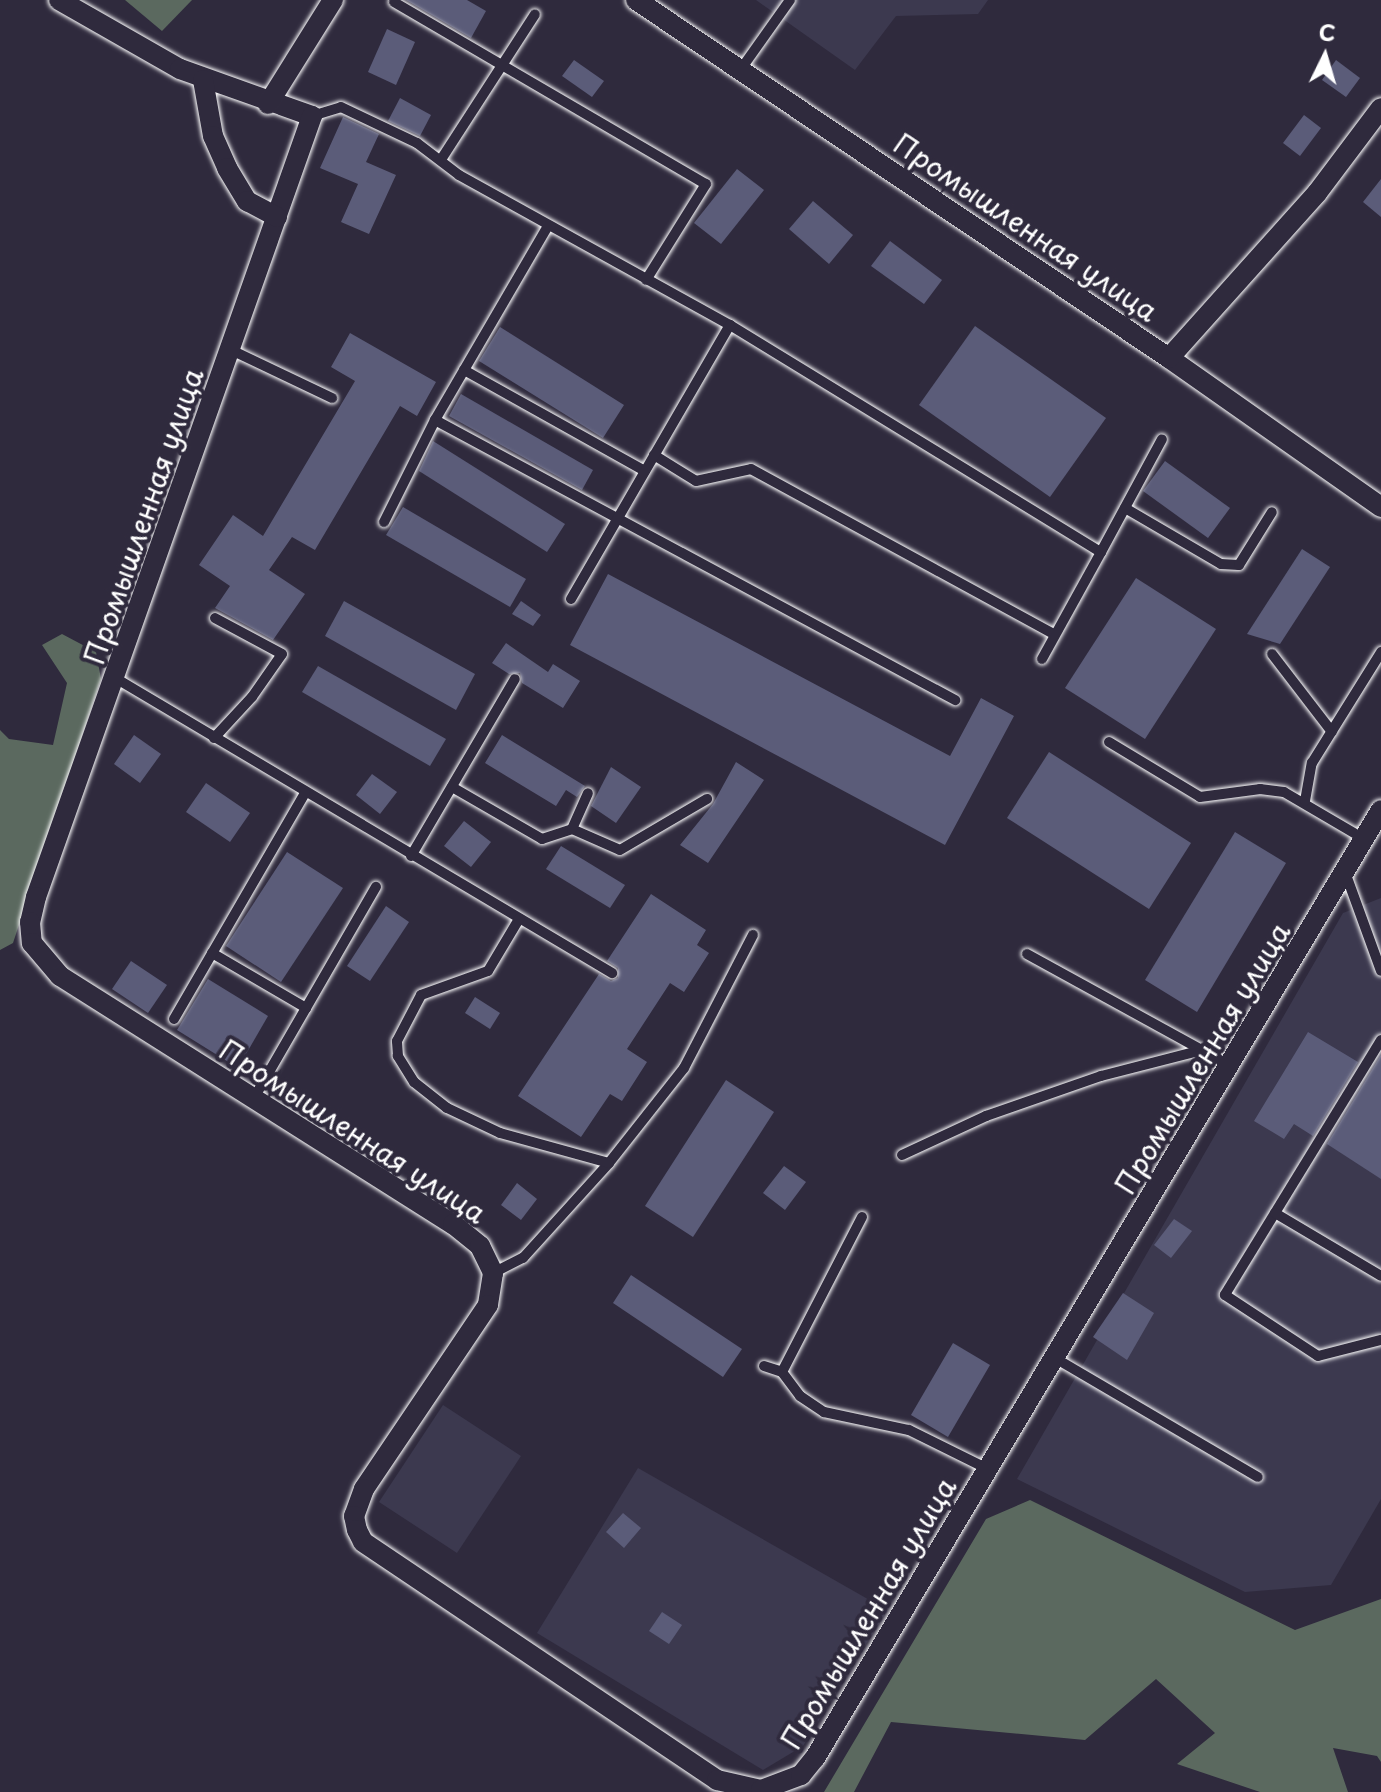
<!DOCTYPE html>
<html>
<head>
<meta charset="utf-8">
<style>
	body { margin:0 }
	#map { position:relative; width:1381px; height:1792px; overflow:hidden; background:#2f2a3d; font-family:"Playpen Sans",sans-serif }
	div>[style] { position:absolute }
	.built>* { inset:0; background:#3c394f }
	.green>* { inset:0; background:#5b695f }
	.building>* { inset:0; background:#5b5c79 }
	.roads { filter:drop-shadow(0 0 2px #fff) drop-shadow(0 0 2px #fff) }
	.lane>* { height:10px; margin:-5px; padding:0 5px; transform-origin:5px; border-radius:5px; background:#2f2a3d }
	.street>* { height:20px; margin:-10px; padding:0 10px; transform-origin:10px; border-radius:10px; background:#2f2a3d }
	span { translate:-50% -50%; white-space:nowrap; text-align:center; line-height:1.15; -webkit-text-stroke:8px #2f2a3d; paint-order:stroke }
	.street-label { font-size:28px; color:#fff }
	.north { position:absolute; left:1285px; top:16px; width:80px; height:80px; -webkit-text-stroke:6px #2f2a3d; paint-order:stroke; rotate:5deg; font-size:22px; font-weight:700; line-height:32px; text-align:center; color:#fff }
	.north::after { content:''; display:block; margin:auto; width:28px; height:36px; background:#fff; clip-path:polygon(50% 0,100% 100%,50% 72%,0 100%) }
</style>
</head>
<body>
<div id="map">
	<div class="built">
		<div style="clip-path:polygon(756px 0,988px 0,978px 14px,896px 16px,855px 70px)"></div>
		<div style="clip-path:polygon(1381px 898px,1381px 1499px,1331px 1585px,1245px 1592px,1017px 1479px,1343px 913px)"></div>
		<div style="clip-path:polygon(443px 1405px,521px 1456px,457px 1553px,379px 1502px)"></div>
		<div style="clip-path:polygon(638px 1468px,887px 1610px,803px 1746px,763px 1770px,537px 1633px)"></div>
	</div>
	<div class="green">
		<div style="clip-path:polygon(125px 0,192px 0,162px 31px)"></div>
		<div style="clip-path:polygon(62px 634px,96px 652px,101px 679px,13px 943px,0 950px,0 730px,9px 739px,53px 745px,67px 683px,42px 645px)"></div>
		<div style="clip-path:polygon(1030px 1500px,1295px 1630px,1381px 1599px,1381px 1762px,1377px 1756px,1333px 1748px,1348px 1792px,1260px 1792px,1177px 1764px,1215px 1733px,1156px 1679px,1085px 1740px,891px 1722px,854px 1792px,824px 1792px,986px 1519px)"></div>
	</div>
	<div class="building">
		<div style="clip-path:polygon(406px 0,467px 0,486px 11px,471px 38px)"></div>
		<div style="clip-path:polygon(387px 29px,415px 42px,396px 85px,368px 72px)"></div>
		<div style="clip-path:polygon(574px 60px,604px 81px,592px 97px,562px 76px)"></div>
		<div style="clip-path:polygon(1336px 60px,1360px 78px,1346px 97px,1322px 80px)"></div>
		<div style="clip-path:polygon(400px 98px,431px 115px,420px 136px,388px 121px)"></div>
		<div style="clip-path:polygon(1304px 115px,1321px 128px,1300px 156px,1283px 143px)"></div>
		<div style="clip-path:polygon(343px 117px,379px 134px,366px 162px,396px 175px,369px 234px,341px 222px,358px 184px,320px 168px)"></div>
		<div style="clip-path:polygon(737px 169px,764px 190px,721px 244px,694px 223px)"></div>
		<div style="clip-path:polygon(1381px 179px,1381px 217px,1363px 202px)"></div>
		<div style="clip-path:polygon(813px 201px,853px 235px,829px 264px,789px 229px)"></div>
		<div style="clip-path:polygon(890px 241px,942px 280px,924px 304px,871px 266px)"></div>
		<div style="clip-path:polygon(975px 326px,1106px 418px,1050px 497px,919px 405px)"></div>
		<div style="clip-path:polygon(500px 327px,624px 405px,603px 438px,479px 361px)"></div>
		<div style="clip-path:polygon(350px 333px,436px 382px,417px 416px,400px 406px,315px 550px,292px 537px,269px 570px,305px 594px,273px 640px,215px 608px,230px 586px,199px 565px,233px 515px,263px 536px,355px 381px,331px 367px)"></div>
		<div style="clip-path:polygon(461px 394px,593px 470px,582px 490px,449px 416px)"></div>
		<div style="clip-path:polygon(433px 441px,565px 524px,547px 552px,419px 471px)"></div>
		<div style="clip-path:polygon(1165px 461px,1230px 508px,1208px 538px,1143px 491px)"></div>
		<div style="clip-path:polygon(403px 507px,526px 579px,510px 607px,386px 535px)"></div>
		<div style="clip-path:polygon(1302px 549px,1330px 567px,1280px 644px,1247px 634px)"></div>
		<div style="clip-path:polygon(608px 574px,950px 756px,981px 698px,1014px 716px,945px 845px,570px 645px)"></div>
		<div style="clip-path:polygon(1136px 578px,1216px 629px,1145px 739px,1065px 688px)"></div>
		<div style="clip-path:polygon(344px 601px,475px 674px,456px 710px,325px 636px)"></div>
		<div style="clip-path:polygon(521px 601px,541px 615px,533px 626px,512px 614px)"></div>
		<div style="clip-path:polygon(506px 643px,548px 672px,553px 664px,580px 681px,563px 708px,522px 683px,520px 673px,509px 674px,492px 663px)"></div>
		<div style="clip-path:polygon(318px 666px,446px 739px,430px 766px,302px 692px)"></div>
		<div style="clip-path:polygon(134px 735px,161px 754px,140px 783px,114px 764px)"></div>
		<div style="clip-path:polygon(502px 735px,585px 786px,577px 797px,566px 790px,556px 806px,485px 763px)"></div>
		<div style="clip-path:polygon(1049px 752px,1191px 843px,1149px 909px,1007px 818px)"></div>
		<div style="clip-path:polygon(736px 762px,764px 780px,708px 863px,680px 845px,713px 804px)"></div>
		<div style="clip-path:polygon(611px 767px,641px 787px,616px 823px,591px 806px)"></div>
		<div style="clip-path:polygon(372px 774px,397px 792px,380px 814px,356px 795px)"></div>
		<div style="clip-path:polygon(206px 783px,250px 813px,230px 842px,186px 812px)"></div>
		<div style="clip-path:polygon(464px 821px,491px 842px,471px 867px,444px 846px)"></div>
		<div style="clip-path:polygon(1235px 832px,1286px 863px,1197px 1012px,1145px 980px)"></div>
		<div style="clip-path:polygon(561px 846px,625px 885px,610px 908px,546px 869px)"></div>
		<div style="clip-path:polygon(287px 852px,343px 888px,281px 982px,226px 946px)"></div>
		<div style="clip-path:polygon(651px 894px,706px 930px,697px 945px,709px 953px,684px 992px,670px 983px,627px 1049px,647px 1062px,622px 1101px,610px 1094px,581px 1137px,518px 1096px,599px 974px,611px 981px,618px 978px,618px 968px,607px 961px)"></div>
		<div style="clip-path:polygon(386px 906px,409px 922px,370px 981px,347px 966px)"></div>
		<div style="clip-path:polygon(131px 961px,167px 985px,148px 1013px,112px 989px)"></div>
		<div style="clip-path:polygon(208px 979px,268px 1016px,238px 1068px,177px 1030px)"></div>
		<div style="clip-path:polygon(475px 997px,500px 1013px,490px 1029px,465px 1013px)"></div>
		<div style="clip-path:polygon(1308px 1032px,1358px 1062px,1313px 1136px,1294px 1124px,1284px 1139px,1254px 1121px)"></div>
		<div style="clip-path:polygon(1381px 1055px,1381px 1179px,1327px 1144px)"></div>
		<div style="clip-path:polygon(726px 1080px,774px 1112px,693px 1237px,645px 1206px)"></div>
		<div style="clip-path:polygon(784px 1166px,806px 1182px,785px 1210px,763px 1193px)"></div>
		<div style="clip-path:polygon(517px 1183px,537px 1199px,521px 1220px,501px 1205px)"></div>
		<div style="clip-path:polygon(1174px 1219px,1192px 1231px,1171px 1258px,1154px 1245px)"></div>
		<div style="clip-path:polygon(631px 1275px,742px 1349px,723px 1377px,613px 1303px)"></div>
		<div style="clip-path:polygon(1123px 1293px,1154px 1313px,1127px 1360px,1093px 1337px)"></div>
		<div style="clip-path:polygon(953px 1343px,990px 1365px,948px 1437px,911px 1415px)"></div>
		<div style="clip-path:polygon(623px 1513px,641px 1528px,624px 1548px,606px 1532px)"></div>
		<div style="clip-path:polygon(662px 1612px,682px 1625px,669px 1644px,649px 1631px)"></div>
	</div>
	<div class="roads">
		<div class="lane">
			<div style="left:394px;top:2px;width:361px;rotate:30.3deg"></div>
			<div style="left:706px;top:184px;width:113px;rotate:122deg"></div>
			<div style="left:741px;top:69px;width:85px;rotate:-54.6deg"></div>
			<div style="left:312px;top:116px;width:30px;rotate:-17deg"></div>
			<div style="left:341px;top:107px;width:84px;rotate:25.3deg"></div>
			<div style="left:417px;top:143px;width:53px;rotate:37.3deg"></div>
			<div style="left:459px;top:175px;width:310px;rotate:29deg"></div>
			<div style="left:442px;top:158px;width:171px;rotate:-57.1deg"></div>
			<div style="left:231px;top:350px;width:112px;rotate:25.4deg"></div>
			<div style="left:464px;top:370px;width:207px;rotate:29.2deg"></div>
			<div style="left:435px;top:420px;width:591px;rotate:28.3deg"></div>
			<div style="left:654px;top:455px;width:49px;rotate:31.8deg"></div>
			<div style="left:696px;top:481px;width:56px;rotate:-12.3deg"></div>
			<div style="left:751px;top:469px;width:346px;rotate:28.6deg"></div>
			<div style="left:1125px;top:508px;width:111px;rotate:30.3deg"></div>
			<div style="left:1221px;top:564px;width:18px;rotate:3deg"></div>
			<div style="left:1239px;top:565px;width:62px;rotate:-58.1deg"></div>
			<div style="left:384px;top:522px;width:114px;rotate:-63.4deg"></div>
			<div style="left:435px;top:420px;width:225px;rotate:-59.8deg"></div>
			<div style="left:571px;top:599px;width:317px;rotate:-59.9deg"></div>
			<div style="left:730px;top:325px;width:435px;rotate:31.5deg"></div>
			<div style="left:1101px;top:552px;width:128px;rotate:-61.6deg"></div>
			<div style="left:1272px;top:654px;width:98px;rotate:52.4deg"></div>
			<div style="left:1042px;top:659px;width:122px;rotate:-61.1deg"></div>
			<div style="left:117px;top:679px;width:576px;rotate:30.71deg"></div>
			<div style="left:214px;top:738px;width:56px;rotate:-47.2deg"></div>
			<div style="left:252px;top:697px;width:52px;rotate:-55.1deg"></div>
			<div style="left:282px;top:654px;width:76px;rotate:-151.8deg"></div>
			<div style="left:1109px;top:742px;width:106px;rotate:31.1deg"></div>
			<div style="left:1200px;top:797px;width:61px;rotate:-7.6deg"></div>
			<div style="left:1260px;top:789px;width:24px;rotate:7deg"></div>
			<div style="left:1284px;top:792px;width:93px;rotate:30.4deg"></div>
			<div style="left:452px;top:787px;width:104px;rotate:30deg"></div>
			<div style="left:542px;top:839px;width:32px;rotate:-18deg"></div>
			<div style="left:572px;top:829px;width:52px;rotate:23.6deg"></div>
			<div style="left:620px;top:850px;width:101px;rotate:-30.4deg"></div>
			<div style="left:1305px;top:801px;width:39px;rotate:-80deg"></div>
			<div style="left:1312px;top:763px;width:131px;rotate:-58.1deg"></div>
			<div style="left:572px;top:829px;width:39px;rotate:-66deg"></div>
			<div style="left:411px;top:856px;width:205px;rotate:-59.6deg"></div>
			<div style="left:1345px;top:872px;width:105px;rotate:70deg"></div>
			<div style="left:212px;top:953px;width:109px;rotate:30.3deg"></div>
			<div style="left:306px;top:1008px;width:104px;rotate:120deg"></div>
			<div style="left:1027px;top:954px;width:230px;rotate:28.8deg"></div>
			<div style="left:306px;top:1008px;width:140px;rotate:-60deg"></div>
			<div style="left:174px;top:1019px;width:261px;rotate:-59.9deg"></div>
			<div style="left:1381px;top:1040px;width:299px;rotate:121.5deg"></div>
			<div style="left:1225px;top:1295px;width:111px;rotate:33.3deg"></div>
			<div style="left:1318px;top:1356px;width:65px;rotate:-14.3deg"></div>
			<div style="left:902px;top:1155px;width:93px;rotate:-24.9deg"></div>
			<div style="left:986px;top:1116px;width:122px;rotate:-19.2deg"></div>
			<div style="left:1101px;top:1076px;width:104px;rotate:-14.4deg"></div>
			<div style="left:609px;top:1163px;width:121px;rotate:-51.7deg"></div>
			<div style="left:684px;top:1068px;width:150px;rotate:-62.6deg"></div>
			<div style="left:1275px;top:1213px;width:123px;rotate:30.7deg"></div>
			<div style="left:862px;top:1217px;width:174px;rotate:117.3deg"></div>
			<div style="left:782px;top:1372px;width:30px;rotate:53deg"></div>
			<div style="left:800px;top:1396px;width:29px;rotate:34deg"></div>
			<div style="left:824px;top:1412px;width:87px;rotate:12deg"></div>
			<div style="left:909px;top:1430px;width:88px;rotate:26.3deg"></div>
			<div style="left:493px;top:1273px;width:34px;rotate:-27deg"></div>
			<div style="left:523px;top:1258px;width:128px;rotate:-47.8deg"></div>
			<div style="left:609px;top:1163px;width:113px;rotate:-164.6deg"></div>
			<div style="left:500px;top:1133px;width:59px;rotate:-154.7deg"></div>
			<div style="left:447px;top:1108px;width:42px;rotate:-141.8deg"></div>
			<div style="left:414px;top:1082px;width:31px;rotate:-122deg"></div>
			<div style="left:398px;top:1056px;width:15px;rotate:-94deg"></div>
			<div style="left:397px;top:1041px;width:52px;rotate:-62.4deg"></div>
			<div style="left:421px;top:995px;width:71px;rotate:-19.7deg"></div>
			<div style="left:488px;top:971px;width:61px;rotate:-59.2deg"></div>
			<div style="left:1055px;top:1358px;width:235px;rotate:30.4deg"></div>
			<div style="left:764px;top:1366px;width:19px;rotate:18deg"></div>
		</div>
		<div class="street">
			<div style="left:59px;top:0;width:139px;rotate:29.7deg"></div>
			<div style="left:180px;top:69px;width:140px;rotate:19.6deg"></div>
			<div style="left:312px;top:116px;width:828px;rotate:109.46deg"></div>
			<div style="left:36px;top:897px;width:26px;rotate:103deg"></div>
			<div style="left:30px;top:922px;width:21px;rotate:85deg"></div>
			<div style="left:32px;top:943px;width:43px;rotate:49.7deg"></div>
			<div style="left:60px;top:976px;width:465px;rotate:32.3deg"></div>
			<div style="left:453px;top:1224px;width:35px;rotate:39deg"></div>
			<div style="left:480px;top:1246px;width:30px;rotate:64deg"></div>
			<div style="left:493px;top:1273px;width:32px;rotate:99deg"></div>
			<div style="left:488px;top:1305px;width:222px;rotate:124deg"></div>
			<div style="left:364px;top:1489px;width:29px;rotate:110deg"></div>
			<div style="left:354px;top:1516px;width:14px;rotate:78deg"></div>
			<div style="left:357px;top:1530px;width:13px;rotate:63deg"></div>
			<div style="left:363px;top:1542px;width:427px;rotate:33.9deg"></div>
			<div style="left:717px;top:1780px;width:45px;rotate:12.8deg"></div>
			<div style="left:761px;top:1790px;width:43px;rotate:-20.6deg"></div>
			<div style="left:801px;top:1775px;width:22px;rotate:-51deg"></div>
			<div style="left:815px;top:1758px;width:1104px;rotate:-59.16deg"></div>
			<div style="left:636px;top:0;width:642px;rotate:33.89deg"></div>
			<div style="left:1169px;top:358px;width:259px;rotate:35.1deg"></div>
			<div style="left:203px;top:80px;width:57px;rotate:79.9deg"></div>
			<div style="left:213px;top:136px;width:35px;rotate:66deg"></div>
			<div style="left:227px;top:168px;width:39px;rotate:59deg"></div>
			<div style="left:247px;top:201px;width:34px;rotate:28deg"></div>
			<div style="left:268px;top:104px;width:123px;rotate:-58deg"></div>
			<div style="left:1169px;top:358px;width:222px;rotate:-48.1deg"></div>
			<div style="left:1317px;top:193px;width:106px;rotate:-53deg"></div>
		</div>
	</div>
	<div class="street-label">
		<span style="left:1026px;top:227px;rotate:34deg">Промышленная улица</span>
		<span style="left:143px;top:516px;rotate:-71deg">Промышленная улица</span>
		<span style="left:1202px;top:1058px;rotate:-59deg">Промышленная улица</span>
		<span style="left:353px;top:1131px;rotate:33deg">Промышленная улица</span>
		<span style="left:868px;top:1613px;rotate:-59deg">Промышленная улица</span>
	</div>
	<div class="north">С</div>
</div>
</body>
</html>
